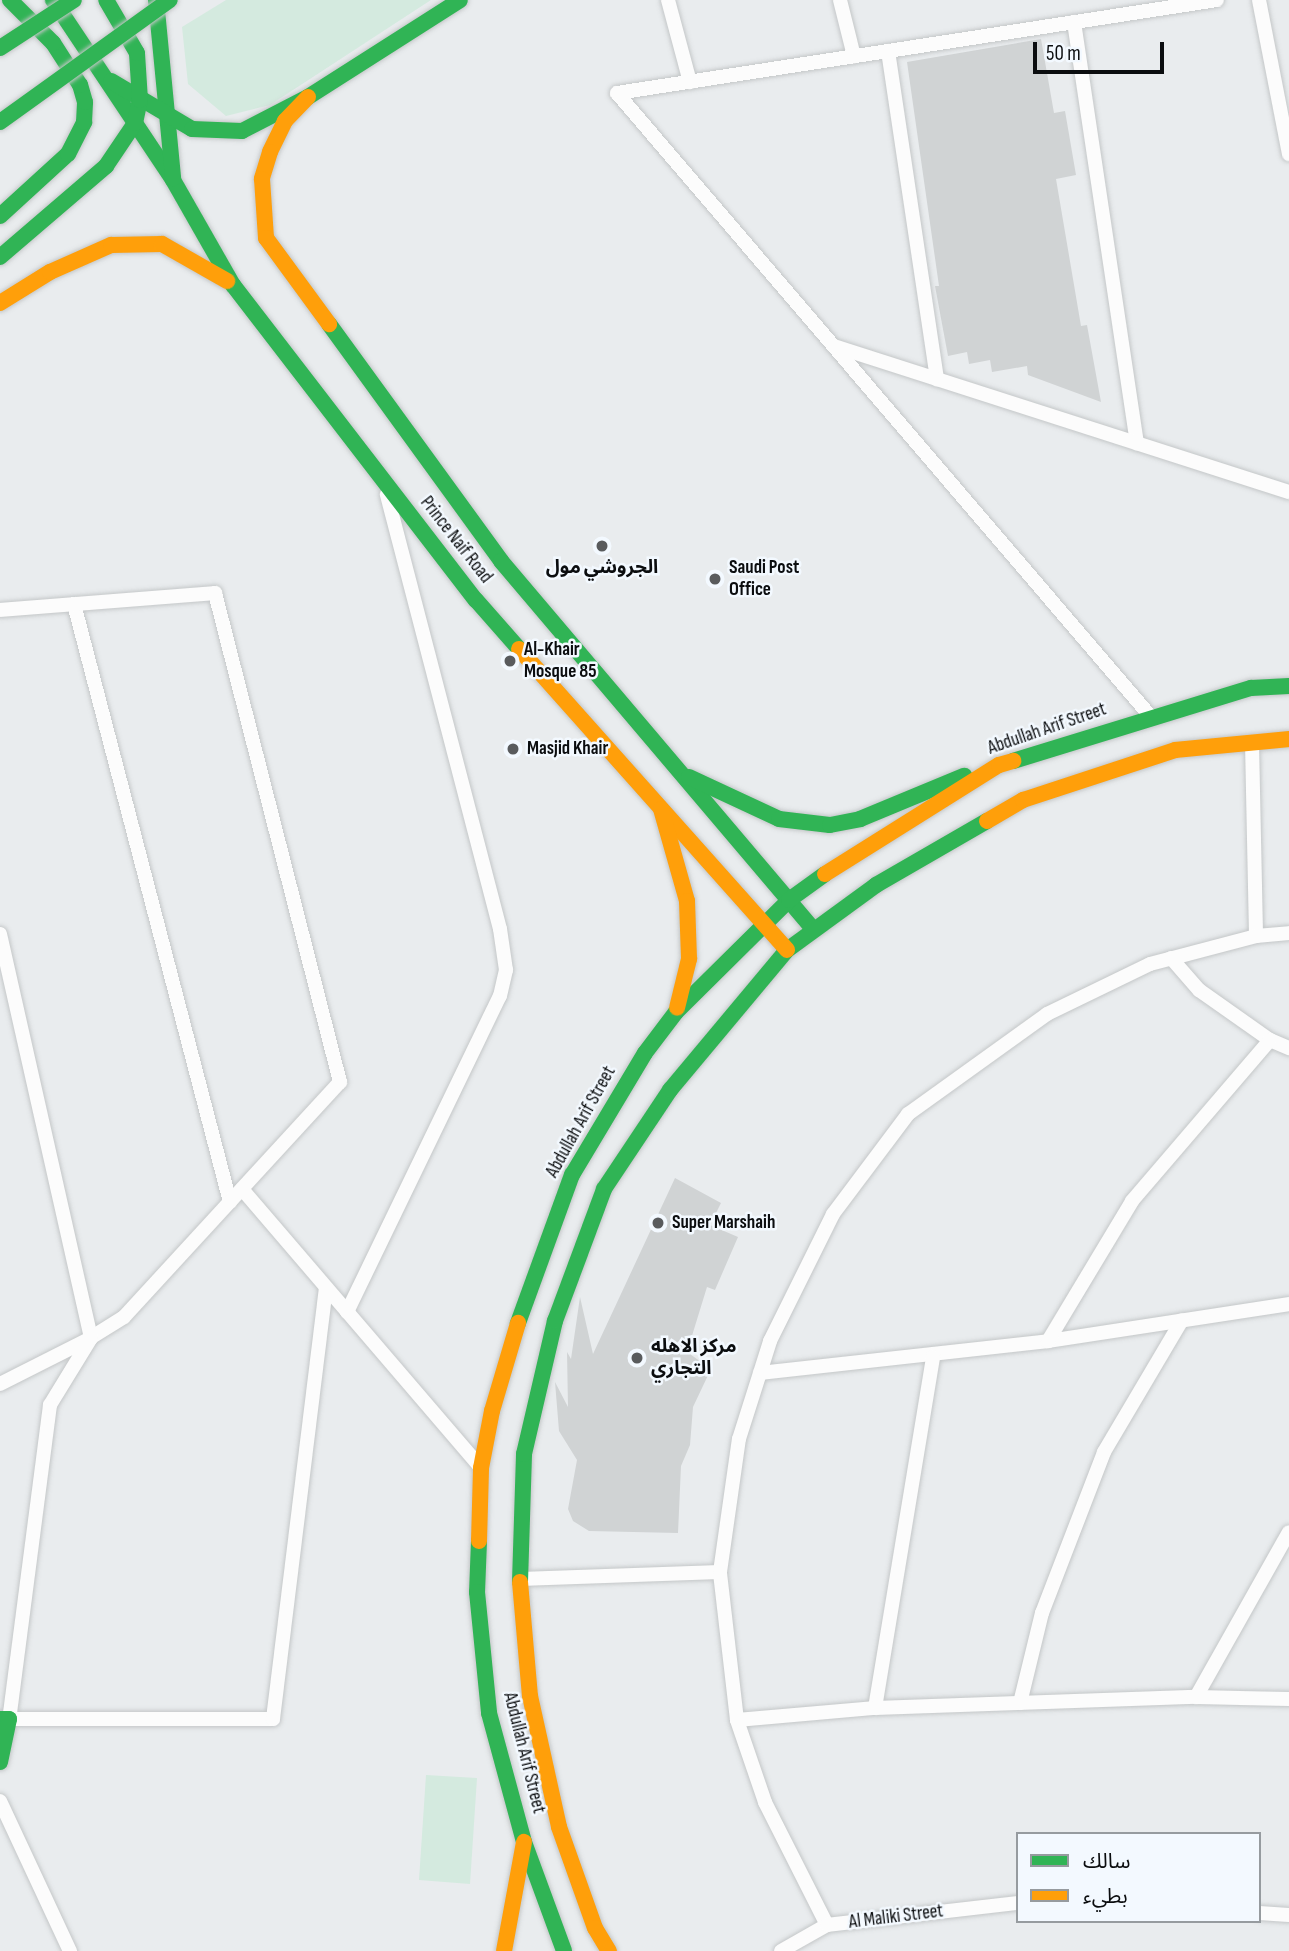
<!DOCTYPE html>
<html>
<head>
<meta charset="utf-8">
<style>
	body { margin:0 }
	#map { position:relative; width:1289px; height:1951px; overflow:hidden; background:#e9ecee; font-family:"Sofia Sans Condensed","Noto Sans Arabic",sans-serif }
	div>[style] { position:absolute }
	.green>* { inset:0; background:#d4eadf }
	.building>* { inset:0; background:#d0d3d4 }
	.roads { filter:drop-shadow(0 0 2px #c4c7c8) drop-shadow(0 0 2px #c4c7c8) }
	.street>* { height:14px; margin:-7px; padding:0 7px; transform-origin:7px; border-radius:7px; background:#fcfcfc }
	.fast>* { height:16px; margin:-8px; padding:0 8px; transform-origin:8px; border-radius:8px; background:#30b455 }
	.slow>* { height:16px; margin:-8px; padding:0 8px; transform-origin:8px; border-radius:8px; background:#ff9f0a }
	.bridges { filter:drop-shadow(0 0 2px #c6c7c9) drop-shadow(0 0 2px #c6c7c9) }
	.fast-bridge>* { height:16px; margin:-8px; padding:0 8px; transform-origin:8px; border-radius:8px; background:#30b455 }
	.dots>* { width:19px; height:19px; translate:-50% -50%; box-sizing:border-box; border:4px solid #f3f9ff; border-radius:50% }
	span { translate:-50% -50%; white-space:nowrap; text-align:center; line-height:1.15; -webkit-text-stroke:5px #f3f9ff; paint-order:stroke }
	.street-label { font-size:19px; color:#0b0d0f }
	.poi-label { font-size:19px; color:#0b0d0f; font-weight:700 }
	.left { translate:0 -50%; text-align:left }
	.legend { position:absolute; left:1016px; top:1832px; width:245px; height:91px; box-sizing:border-box; background:#f3f9ff; border:2px solid #969b9f; margin:0; padding:9px 12px; list-style:none; font-size:21px; color:#0b0d0f }
	.legend li { display:flex; align-items:center; gap:14px; height:35px }
	.legend b { width:35px; border:2px solid #969b9f }
	.scale { position:absolute; left:1033px; top:42px; width:131px; height:32px; box-sizing:border-box; border:4px solid #0b0d0f; border-top:0; padding-left:9px; font-size:21px; line-height:24px; white-space:nowrap; color:#0b0d0f; -webkit-text-stroke:5px #f3f9ff; paint-order:stroke }
</style>
</head>
<body>
<div id="map">
	<div class="green">
		<div style="clip-path:polygon(226px 0,431px 0,270px 105px,226px 116px,188px 84px,182px 27px)"></div>
		<div style="clip-path:polygon(426px 1775px,477px 1778px,470px 1884px,419px 1880px)"></div>
	</div>
	<div class="building">
		<div style="clip-path:polygon(1041px 39px,1054px 113px,1065px 111px,1076px 175px,1056px 179px,1081px 326px,1087px 325px,1101px 402px,1028px 375px,1027px 366px,992px 372px,990px 360px,969px 364px,967px 352px,948px 356px,935px 286px,939px 286px,907px 62px)"></div>
		<div style="clip-path:polygon(675px 1178px,721px 1203px,710px 1225px,738px 1237px,715px 1290px,707px 1287px,687px 1352px,711px 1369px,693px 1407px,690px 1445px,681px 1466px,678px 1533px,589px 1531px,573px 1521px,568px 1509px,577px 1460px,559px 1431px,555px 1382px,568px 1407px,567px 1352px,571px 1359px,580px 1297px,593px 1354px)"></div>
	</div>
	<div class="roads">
		<div class="street">
			<div style="left:668px;top:0;width:85px;rotate:75deg"></div>
			<div style="left:840px;top:0;width:58px;rotate:76deg"></div>
			<div style="left:1259px;top:0;width:157px;rotate:79deg"></div>
			<div style="left:1074px;top:22px;width:426px;rotate:81.5deg"></div>
			<div style="left:888px;top:51px;width:332px;rotate:81.5deg"></div>
			<div style="left:834px;top:346px;width:478px;rotate:17.8deg"></div>
			<div style="left:74px;top:604px;width:618px;rotate:75.38deg"></div>
			<div style="left:0;top:610px;width:216px;rotate:-4.5deg"></div>
			<div style="left:215px;top:593px;width:505px;rotate:75.66deg"></div>
			<div style="left:340px;top:1082px;width:319px;rotate:132.6deg"></div>
			<div style="left:124px;top:1317px;width:39px;rotate:148deg"></div>
			<div style="left:91px;top:1338px;width:79px;rotate:121.5deg"></div>
			<div style="left:50px;top:1405px;width:317px;rotate:97.4deg"></div>
			<div style="left:9px;top:1719px;width:264px"></div>
			<div style="left:273px;top:1719px;width:434px;rotate:-83deg"></div>
			<div style="left:1151px;top:717px;width:821px;rotate:-130.56deg"></div>
			<div style="left:617px;top:93px;width:607px;rotate:-8.81deg"></div>
			<div style="left:1252px;top:743px;width:193px;rotate:88.8deg"></div>
			<div style="left:0;top:934px;width:414px;rotate:77.3deg"></div>
			<div style="left:91px;top:1338px;width:102px;rotate:153.2deg"></div>
			<div style="left:1171px;top:958px;width:43px;rotate:48.8deg"></div>
			<div style="left:1199px;top:990px;width:87px;rotate:35.2deg"></div>
			<div style="left:1270px;top:1040px;width:21px;rotate:23deg"></div>
			<div style="left:242px;top:1189px;width:367px;rotate:49.4deg"></div>
			<div style="left:347px;top:1312px;width:351px;rotate:-64.2deg"></div>
			<div style="left:500px;top:996px;width:27px;rotate:-77deg"></div>
			<div style="left:506px;top:970px;width:41px;rotate:-98.3deg"></div>
			<div style="left:500px;top:929px;width:449px;rotate:-104.6deg"></div>
			<div style="left:1048px;top:1341px;width:244px;rotate:-8.7deg"></div>
			<div style="left:760px;top:1373px;width:290px;rotate:-6.3deg"></div>
			<div style="left:1048px;top:1341px;width:163px;rotate:-59deg"></div>
			<div style="left:1132px;top:1201px;width:212px;rotate:-49.4deg"></div>
			<div style="left:520px;top:1579px;width:200px;rotate:-2deg"></div>
			<div style="left:1196px;top:1697px;width:189px;rotate:-60.6deg"></div>
			<div style="left:1020px;top:1703px;width:93px;rotate:-76.3deg"></div>
			<div style="left:1042px;top:1613px;width:173px;rotate:-68.9deg"></div>
			<div style="left:1104px;top:1452px;width:153px;rotate:-59.4deg"></div>
			<div style="left:875px;top:1708px;width:356px;rotate:-80.6deg"></div>
			<div style="left:737px;top:1720px;width:139px;rotate:-5deg"></div>
			<div style="left:875px;top:1708px;width:321px;rotate:-2deg"></div>
			<div style="left:1196px;top:1697px;width:93px;rotate:1.2deg"></div>
			<div style="left:0;top:1801px;width:166px;rotate:65deg"></div>
			<div style="left:1259px;top:1913px;width:30px;rotate:4deg"></div>
			<div style="left:827px;top:1925px;width:138px;rotate:-116.8deg"></div>
			<div style="left:765px;top:1802px;width:87px;rotate:-108.9deg"></div>
			<div style="left:737px;top:1720px;width:149px;rotate:-96.6deg"></div>
			<div style="left:720px;top:1572px;width:134px;rotate:-81.9deg"></div>
			<div style="left:739px;top:1439px;width:103px;rotate:-72.4deg"></div>
			<div style="left:770px;top:1341px;width:142px;rotate:-63.6deg"></div>
			<div style="left:833px;top:1214px;width:125px;rotate:-53.1deg"></div>
			<div style="left:908px;top:1114px;width:171px;rotate:-35.7deg"></div>
			<div style="left:1047px;top:1014px;width:114px;rotate:-25.9deg"></div>
			<div style="left:1150px;top:964px;width:110px;rotate:-14.8deg"></div>
			<div style="left:1256px;top:936px;width:33px;rotate:-5deg"></div>
			<div style="left:781px;top:1951px;width:53px;rotate:-29.5deg"></div>
			<div style="left:827px;top:1925px;width:192px;rotate:-6.6deg"></div>
		</div>
		<div class="fast">
			<div style="left:53px;top:0;width:216px;rotate:56.3deg"></div>
			<div style="left:173px;top:180px;width:121px;rotate:60.3deg"></div>
			<div style="left:233px;top:285px;width:398px;rotate:52.4deg"></div>
			<div style="left:476px;top:600px;width:65px;rotate:48.7deg"></div>
			<div style="left:156px;top:0;width:179px;rotate:84.5deg"></div>
			<div style="left:111px;top:81px;width:94px;rotate:30.7deg"></div>
			<div style="left:192px;top:129px;width:50px;rotate:2.3deg"></div>
			<div style="left:242px;top:131px;width:74px;rotate:-27.3deg"></div>
			<div style="left:308px;top:97px;width:180px;rotate:-32.5deg"></div>
			<div style="left:0;top:216px;width:92px;rotate:-42.4deg"></div>
			<div style="left:68px;top:154px;width:36px;rotate:-63deg"></div>
			<div style="left:84px;top:122px;width:20px;rotate:-87deg"></div>
			<div style="left:85px;top:102px;width:18px;rotate:-106deg"></div>
			<div style="left:80px;top:85px;width:50px;rotate:-122.7deg"></div>
			<div style="left:53px;top:43px;width:61px;rotate:-135deg"></div>
			<div style="left:0;top:257px;width:140px;rotate:-40.6deg"></div>
			<div style="left:106px;top:166px;width:52px;rotate:-56deg"></div>
			<div style="left:135px;top:123px;width:24px;rotate:-78deg"></div>
			<div style="left:140px;top:100px;width:47px;rotate:-93.7deg"></div>
			<div style="left:137px;top:53px;width:61px;rotate:-120.3deg"></div>
			<div style="left:329px;top:324px;width:293px;rotate:54deg"></div>
			<div style="left:501px;top:561px;width:482px;rotate:49.7deg"></div>
			<div style="left:1013px;top:761px;width:249px;rotate:-17.1deg"></div>
			<div style="left:1251px;top:688px;width:38px;rotate:-3deg"></div>
			<div style="left:689px;top:777px;width:99px;rotate:25deg"></div>
			<div style="left:779px;top:819px;width:51px;rotate:6.7deg"></div>
			<div style="left:830px;top:825px;width:31px;rotate:-11deg"></div>
			<div style="left:860px;top:819px;width:113px;rotate:-22.5deg"></div>
			<div style="left:518px;top:1323px;width:158px;rotate:-70deg"></div>
			<div style="left:572px;top:1175px;width:142px;rotate:-59.1deg"></div>
			<div style="left:645px;top:1053px;width:51px;rotate:-52.9deg"></div>
			<div style="left:676px;top:1012px;width:159px;rotate:-44.7deg"></div>
			<div style="left:789px;top:900px;width:44px;rotate:-35.8deg"></div>
			<div style="left:479px;top:1541px;width:51px;rotate:92.2deg"></div>
			<div style="left:477px;top:1592px;width:122px;rotate:84.3deg"></div>
			<div style="left:489px;top:1713px;width:134px;rotate:74.8deg"></div>
			<div style="left:524px;top:1842px;width:116px;rotate:69.8deg"></div>
			<div style="left:520px;top:1582px;width:128px;rotate:-88.2deg"></div>
			<div style="left:524px;top:1454px;width:137px;rotate:-76.9deg"></div>
			<div style="left:555px;top:1321px;width:141px;rotate:-69.6deg"></div>
			<div style="left:604px;top:1189px;width:119px;rotate:-56.3deg"></div>
			<div style="left:670px;top:1090px;width:182px;rotate:-50.1deg"></div>
			<div style="left:787px;top:950px;width:110px;rotate:-36.1deg"></div>
			<div style="left:876px;top:885px;width:128px;rotate:-30deg"></div>
			<div style="left:0;top:1719px;width:9px"></div>
			<div style="left:9px;top:1719px;width:44px;rotate:101.8deg"></div>
		</div>
		<div class="slow">
			<div style="left:308px;top:97px;width:33px;rotate:134deg"></div>
			<div style="left:285px;top:121px;width:34px;rotate:116deg"></div>
			<div style="left:270px;top:152px;width:28px;rotate:107deg"></div>
			<div style="left:262px;top:179px;width:59px;rotate:86.1deg"></div>
			<div style="left:266px;top:238px;width:107px;rotate:53.8deg"></div>
			<div style="left:0;top:303px;width:59px;rotate:-31.8deg"></div>
			<div style="left:50px;top:272px;width:67px;rotate:-23.9deg"></div>
			<div style="left:111px;top:245px;width:51px;rotate:-1.1deg"></div>
			<div style="left:162px;top:244px;width:75px;rotate:29.6deg"></div>
			<div style="left:519px;top:649px;width:403px;rotate:48.3deg"></div>
			<div style="left:661px;top:809px;width:96px;rotate:74.2deg"></div>
			<div style="left:687px;top:901px;width:58px;rotate:88deg"></div>
			<div style="left:689px;top:959px;width:50px;rotate:103.8deg"></div>
			<div style="left:987px;top:821px;width:42px;rotate:-30.3deg"></div>
			<div style="left:1023px;top:800px;width:160px;rotate:-18.2deg"></div>
			<div style="left:1175px;top:750px;width:115px;rotate:-5.5deg"></div>
			<div style="left:825px;top:874px;width:205px;rotate:-32.1deg"></div>
			<div style="left:999px;top:765px;width:15px;rotate:-16deg"></div>
			<div style="left:479px;top:1541px;width:73px;rotate:-88.4deg"></div>
			<div style="left:481px;top:1468px;width:58px;rotate:-79.1deg"></div>
			<div style="left:492px;top:1411px;width:92px;rotate:-73.5deg"></div>
			<div style="left:520px;top:1582px;width:114px;rotate:85deg"></div>
			<div style="left:530px;top:1696px;width:134px;rotate:77.5deg"></div>
			<div style="left:559px;top:1827px;width:107px;rotate:70.4deg"></div>
			<div style="left:595px;top:1928px;width:27px;rotate:59deg"></div>
			<div style="left:504px;top:1951px;width:111px;rotate:-79.6deg"></div>
		</div>
	</div>
	<div class="bridges">
		<div class="fast-bridge">
			<div style="left:0;top:48px;width:88px;rotate:-33deg"></div>
			<div style="left:0;top:122px;width:209px;rotate:-35.7deg"></div>
		</div>
	</div>
	<div class="dots">
		<div style="left:602px;top:546px;background:#595b5d"></div>
		<div style="left:715px;top:579px;background:#595b5d"></div>
		<div style="left:510px;top:661px;background:#595b5d"></div>
		<div style="left:513px;top:749px;background:#595b5d"></div>
		<div style="left:658px;top:1223px;background:#595b5d"></div>
		<div style="left:637px;top:1358px;background:#595b5d"></div>
	</div>
	<div class="street-label">
		<span style="left:456px;top:540px;rotate:52deg">Prince Naif Road</span>
		<span style="left:1047px;top:729px;rotate:-19deg">Abdullah Arif Street</span>
		<span style="left:581px;top:1122px;rotate:-61deg">Abdullah Arif Street</span>
		<span style="left:524px;top:1753px;rotate:76deg">Abdullah Arif Street</span>
		<span style="left:896px;top:1917px;rotate:-7deg">Al Maliki Street</span>
	</div>
	<div class="poi-label">
		<span style="left:602px;top:568px">الجروشي مول</span>
		<span class="left" style="left:729px;top:579px">Saudi Post<br>Office</span>
		<span class="left" style="left:524px;top:661px">Al-Khair<br>Mosque 85</span>
		<span class="left" style="left:527px;top:749px">Masjid Khair</span>
		<span class="left" style="left:672px;top:1223px">Super Marshaih</span>
		<span class="left" style="left:651px;top:1358px">مركز الاهله<br>التجاري</span>
	</div>
	<ul class="legend">
	<li><b style="height:9px;background:#30b455"></b>سالك</li>
	<li><b style="height:9px;background:#ff9f0a"></b>بطيء</li>
	</ul>
	<div class="scale">50 m</div>
</div>
</body>
</html>
